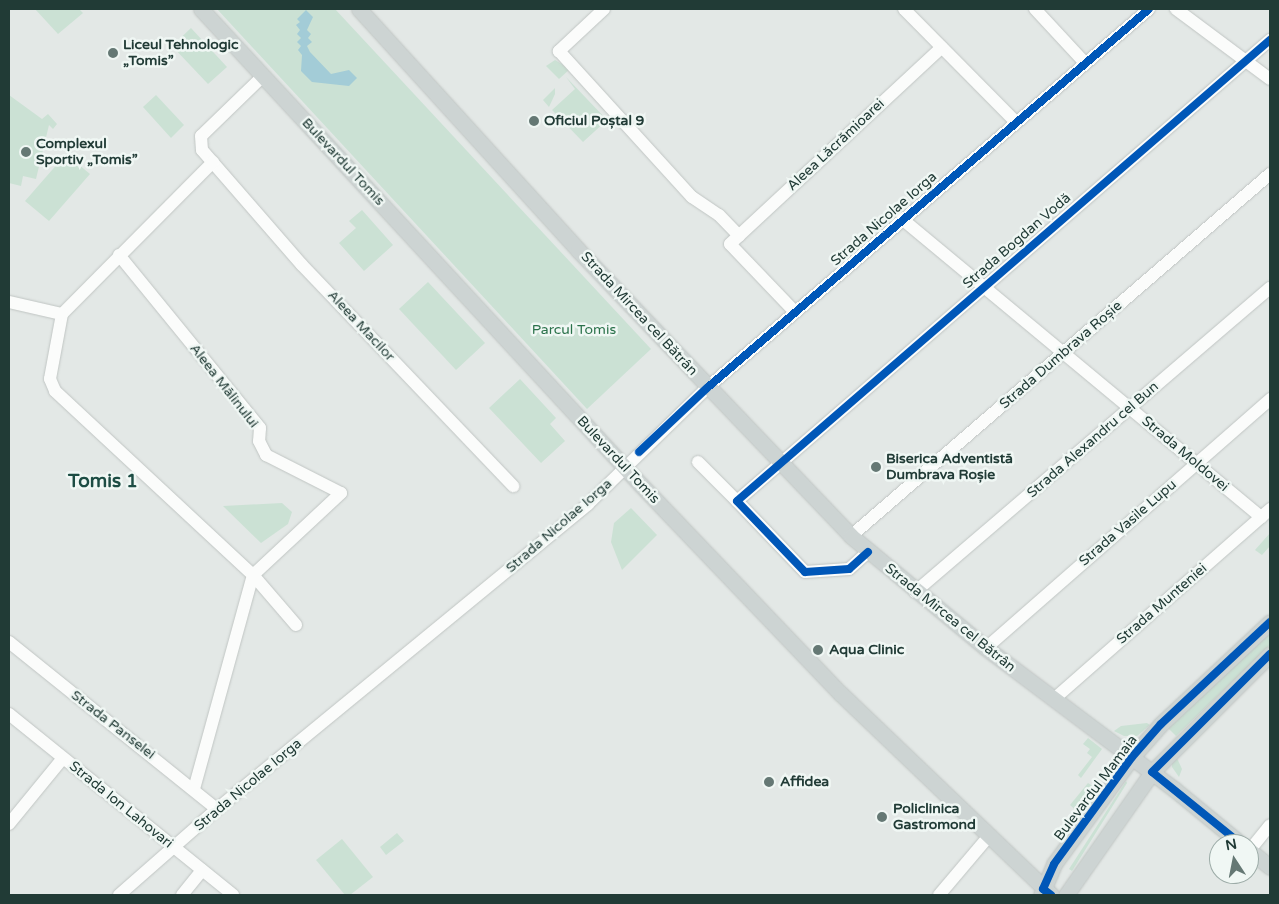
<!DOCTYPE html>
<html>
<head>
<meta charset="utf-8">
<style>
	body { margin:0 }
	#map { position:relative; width:1279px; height:904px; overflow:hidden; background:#e3e8e6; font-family:"Varela Round",sans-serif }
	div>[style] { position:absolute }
	.green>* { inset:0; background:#cbe1d4 }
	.water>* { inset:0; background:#a3ccd7 }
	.roads { filter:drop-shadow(0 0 1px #c0c5c3) drop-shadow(0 0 1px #c0c5c3) }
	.minor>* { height:12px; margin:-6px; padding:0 6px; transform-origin:6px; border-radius:6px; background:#fbfcfb }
	.major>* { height:15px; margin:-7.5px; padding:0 7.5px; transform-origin:7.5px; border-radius:7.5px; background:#cdd4d3 }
	.cycleway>* { height:8px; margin:-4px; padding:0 4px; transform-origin:4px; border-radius:4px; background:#0057b8 }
	.dots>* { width:14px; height:14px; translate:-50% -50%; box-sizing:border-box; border:2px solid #f0f7f4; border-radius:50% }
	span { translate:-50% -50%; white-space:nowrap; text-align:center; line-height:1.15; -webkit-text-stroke:5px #f0f7f4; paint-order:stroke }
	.poi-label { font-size:14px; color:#213b36; font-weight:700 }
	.left { translate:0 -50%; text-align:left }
	.street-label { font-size:14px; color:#213b36 }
	.park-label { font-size:14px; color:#2b724b }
	.district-label { font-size:19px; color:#1d4d44; font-weight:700 }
	.frame { position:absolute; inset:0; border:10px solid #213b36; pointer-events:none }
	.north { position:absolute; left:1209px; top:834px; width:50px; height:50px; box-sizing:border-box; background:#f0f7f4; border:1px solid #9daca8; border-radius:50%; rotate:349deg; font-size:14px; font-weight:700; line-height:20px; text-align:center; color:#213b36 }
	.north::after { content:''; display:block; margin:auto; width:18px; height:22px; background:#657874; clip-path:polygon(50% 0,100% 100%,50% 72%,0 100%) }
</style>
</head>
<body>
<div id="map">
	<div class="green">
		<div style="clip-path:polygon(35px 9px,79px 9px,83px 13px,58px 34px)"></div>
		<div style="clip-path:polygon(217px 9px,335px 9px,651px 349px,587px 409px)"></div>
		<div style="clip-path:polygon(191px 28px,227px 67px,208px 84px,172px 46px)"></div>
		<div style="clip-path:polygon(555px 60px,570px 69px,559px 79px,546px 66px)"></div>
		<div style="clip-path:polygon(566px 77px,607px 120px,583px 142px,552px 110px,575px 89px)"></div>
		<div style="clip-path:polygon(555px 88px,555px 94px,549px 107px,543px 100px)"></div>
		<div style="clip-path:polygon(9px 95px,42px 119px,48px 114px,57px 124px,53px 129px,49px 125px,36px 179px,23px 176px,21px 186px,9px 183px)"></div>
		<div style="clip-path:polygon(156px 95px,184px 125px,171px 138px,143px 107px)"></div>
		<div style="clip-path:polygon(66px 154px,90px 174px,49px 221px,25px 201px)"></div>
		<div style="clip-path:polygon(362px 210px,393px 245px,364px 271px,339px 243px,356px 228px,349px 221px)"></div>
		<div style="clip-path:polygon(428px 282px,485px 343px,456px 370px,399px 309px)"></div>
		<div style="clip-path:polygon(520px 379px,556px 418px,550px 424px,565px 441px,541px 463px,489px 408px)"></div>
		<div style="clip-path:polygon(282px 503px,292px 512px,288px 524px,261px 543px,223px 506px)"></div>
		<div style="clip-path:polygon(631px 508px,657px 535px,622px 570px,611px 542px,614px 523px)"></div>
		<div style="clip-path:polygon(1270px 533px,1270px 546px,1262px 555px,1255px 550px)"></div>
		<div style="clip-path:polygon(1270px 631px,1270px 645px,1176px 736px,1168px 728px)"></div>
		<div style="clip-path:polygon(1147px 723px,1150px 725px,1137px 736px,1124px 736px,1114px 731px,1121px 726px)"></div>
		<div style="clip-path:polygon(1088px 738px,1102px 749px,1081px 778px,1078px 775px,1092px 757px,1087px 753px,1090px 749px,1083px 744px)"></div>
		<div style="clip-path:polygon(1175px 754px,1182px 769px,1179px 777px,1172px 767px,1172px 759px)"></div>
		<div style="clip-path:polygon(1126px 781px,1127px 783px,1072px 871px,1069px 869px)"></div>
		<div style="clip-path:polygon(1088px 783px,1097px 789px,1080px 814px,1070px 805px)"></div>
		<div style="clip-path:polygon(397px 833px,404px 841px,386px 855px,380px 847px)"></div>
		<div style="clip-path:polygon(342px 839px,373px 877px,350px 895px,345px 895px,316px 860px)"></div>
	</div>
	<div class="water">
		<div style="clip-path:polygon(306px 10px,313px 17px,307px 30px,311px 34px,308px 38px,312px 42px,307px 46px,310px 52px,331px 74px,349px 70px,357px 78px,349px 86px,312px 82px,301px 71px,302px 55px,298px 50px,301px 46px,297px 42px,301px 38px,297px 34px,300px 30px,296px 25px,300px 22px,297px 19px)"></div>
	</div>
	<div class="roads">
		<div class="minor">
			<div style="left:604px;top:9px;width:62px;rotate:137deg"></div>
			<div style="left:559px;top:51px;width:197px;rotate:47.7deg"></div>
			<div style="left:692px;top:197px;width:32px;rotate:34deg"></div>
			<div style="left:719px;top:215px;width:29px;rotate:46deg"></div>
			<div style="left:904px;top:9px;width:159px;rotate:45.3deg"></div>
			<div style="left:1035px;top:9px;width:74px;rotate:47.2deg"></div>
			<div style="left:1176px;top:9px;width:117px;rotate:36.7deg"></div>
			<div style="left:263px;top:76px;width:86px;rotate:135.9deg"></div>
			<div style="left:201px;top:136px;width:14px;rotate:86deg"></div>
			<div style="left:202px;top:150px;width:152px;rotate:49deg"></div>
			<div style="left:302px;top:265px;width:306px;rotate:46.3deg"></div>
			<div style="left:213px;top:162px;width:214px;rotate:134.8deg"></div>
			<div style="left:62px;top:314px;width:66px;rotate:100.5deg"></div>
			<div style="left:50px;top:379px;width:13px;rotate:67deg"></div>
			<div style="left:55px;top:391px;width:270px;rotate:42.9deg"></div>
			<div style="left:253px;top:575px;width:66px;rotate:49.3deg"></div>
			<div style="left:902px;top:219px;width:467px;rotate:39.7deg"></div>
			<div style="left:119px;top:255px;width:223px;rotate:50.8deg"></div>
			<div style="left:260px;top:428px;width:13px;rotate:94deg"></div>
			<div style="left:259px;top:441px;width:16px;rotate:63deg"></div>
			<div style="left:266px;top:455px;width:84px;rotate:26.9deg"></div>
			<div style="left:341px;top:493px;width:120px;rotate:137deg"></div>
			<div style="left:9px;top:302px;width:54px;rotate:12.8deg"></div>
			<div style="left:795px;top:312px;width:94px;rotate:-133.7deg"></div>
			<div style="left:730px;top:244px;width:289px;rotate:-42.9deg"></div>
			<div style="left:698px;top:462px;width:55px;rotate:45deg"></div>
			<div style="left:851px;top:536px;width:554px;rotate:-40.83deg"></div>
			<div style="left:868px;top:552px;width:25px;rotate:138deg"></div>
			<div style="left:849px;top:569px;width:44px;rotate:176.1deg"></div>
			<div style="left:805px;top:572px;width:98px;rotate:-133.8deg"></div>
			<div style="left:737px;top:501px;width:705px;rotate:-40.86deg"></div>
			<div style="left:915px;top:592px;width:467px;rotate:-40.6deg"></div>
			<div style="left:9px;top:642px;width:267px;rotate:38.8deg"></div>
			<div style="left:986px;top:648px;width:378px;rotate:-41.2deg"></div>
			<div style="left:1054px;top:699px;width:288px;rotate:-41.3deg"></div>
			<div style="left:9px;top:714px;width:288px;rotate:38.9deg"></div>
			<div style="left:194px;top:789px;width:222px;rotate:-74.6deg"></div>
			<div style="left:9px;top:824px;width:85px;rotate:-50.7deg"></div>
			<div style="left:1249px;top:851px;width:33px;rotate:-51deg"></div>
			<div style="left:119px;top:895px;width:130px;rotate:-41.3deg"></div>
			<div style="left:217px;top:809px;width:480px;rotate:-39.4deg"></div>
			<div style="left:588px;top:504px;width:166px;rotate:-44.3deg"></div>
			<div style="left:707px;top:388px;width:582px;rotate:-40.61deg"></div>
			<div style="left:182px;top:895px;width:32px;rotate:-51deg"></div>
			<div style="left:939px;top:895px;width:77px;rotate:-49.7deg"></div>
		</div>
		<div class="major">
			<div style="left:201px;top:9px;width:648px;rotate:47.25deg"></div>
			<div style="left:641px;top:485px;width:289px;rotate:46.3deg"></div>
			<div style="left:841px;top:694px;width:291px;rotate:43.7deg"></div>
			<div style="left:359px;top:9px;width:326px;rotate:47.7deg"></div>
			<div style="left:578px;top:250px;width:395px;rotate:46.3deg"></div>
			<div style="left:851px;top:536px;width:175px;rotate:39.7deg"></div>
			<div style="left:986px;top:648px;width:235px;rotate:36.9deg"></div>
			<div style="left:1174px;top:789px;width:87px;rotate:39.4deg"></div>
			<div style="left:1249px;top:850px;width:27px;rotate:39deg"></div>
			<div style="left:1041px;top:895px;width:34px;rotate:-67deg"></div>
			<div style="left:1054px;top:864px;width:132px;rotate:-53.9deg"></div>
			<div style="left:1132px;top:757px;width:44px;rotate:-48.7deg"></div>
			<div style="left:1161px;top:724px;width:149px;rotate:-43.1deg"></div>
			<div style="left:1066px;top:895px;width:150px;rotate:-55deg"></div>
			<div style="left:1152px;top:772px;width:167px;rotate:-45deg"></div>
		</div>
	</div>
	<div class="cycleway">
		<div style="left:639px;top:452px;width:93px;rotate:-43.3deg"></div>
		<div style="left:707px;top:388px;width:582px;rotate:-40.61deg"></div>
		<div style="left:868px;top:552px;width:25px;rotate:138deg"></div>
		<div style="left:849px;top:569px;width:44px;rotate:176.1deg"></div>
		<div style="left:805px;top:572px;width:98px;rotate:-133.8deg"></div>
		<div style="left:737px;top:501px;width:705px;rotate:-40.86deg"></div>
		<div style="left:1241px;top:844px;width:114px;rotate:-141deg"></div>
		<div style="left:1152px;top:772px;width:167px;rotate:-45deg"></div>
		<div style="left:1051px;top:895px;width:10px;rotate:-143deg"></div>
		<div style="left:1043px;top:889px;width:27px;rotate:-66deg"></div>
		<div style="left:1054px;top:864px;width:132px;rotate:-53.9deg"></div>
		<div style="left:1132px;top:757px;width:44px;rotate:-48.7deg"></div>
		<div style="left:1161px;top:724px;width:149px;rotate:-43.1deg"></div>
	</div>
	<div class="dots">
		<div style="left:113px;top:53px;background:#657874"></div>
		<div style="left:534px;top:121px;background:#657874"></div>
		<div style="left:26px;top:152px;background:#657874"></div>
		<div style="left:876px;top:467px;background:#657874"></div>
		<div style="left:818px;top:650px;background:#657874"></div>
		<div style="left:769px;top:782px;background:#657874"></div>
		<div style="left:882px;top:817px;background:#657874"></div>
	</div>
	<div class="poi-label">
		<span class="left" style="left:123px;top:53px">Liceul Tehnologic<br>„Tomis”</span>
		<span class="left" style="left:544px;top:121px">Oficiul Poștal 9</span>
		<span class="left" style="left:36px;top:152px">Complexul<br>Sportiv „Tomis”</span>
		<span class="left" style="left:886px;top:467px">Biserica Adventistă<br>Dumbrava Roșie</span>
		<span class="left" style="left:829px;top:650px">Aqua Clinic</span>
		<span class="left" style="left:780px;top:782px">Affidea</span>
		<span class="left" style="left:893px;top:817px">Policlinica<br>Gastromond</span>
	</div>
	<div class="street-label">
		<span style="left:836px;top:145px;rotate:-43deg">Aleea Lăcrămioarei</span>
		<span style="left:343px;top:162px;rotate:47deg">Bulevardul Tomis</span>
		<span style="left:884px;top:219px;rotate:-41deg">Strada Nicolae Iorga</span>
		<span style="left:1017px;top:241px;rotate:-41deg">Strada Bogdan Vodă</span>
		<span style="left:639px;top:314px;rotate:47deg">Strada Mircea cel Bătrân</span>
		<span style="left:361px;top:326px;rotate:47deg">Aleea Macilor</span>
		<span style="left:1061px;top:355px;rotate:-41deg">Strada Dumbrava Roșie</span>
		<span style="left:224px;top:386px;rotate:52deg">Aleea Mălinului</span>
		<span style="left:1093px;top:440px;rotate:-41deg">Strada Alexandru cel Bun</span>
		<span style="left:1185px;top:454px;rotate:40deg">Strada Moldovei</span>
		<span style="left:618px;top:460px;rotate:47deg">Bulevardul Tomis</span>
		<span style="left:1128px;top:523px;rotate:-41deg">Strada Vasile Lupu</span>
		<span style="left:559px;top:526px;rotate:-41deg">Strada Nicolae Iorga</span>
		<span style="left:1162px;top:604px;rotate:-41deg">Strada Munteniei</span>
		<span style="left:950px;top:618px;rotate:39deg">Strada Mircea cel Bătrân</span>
		<span style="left:113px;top:725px;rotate:38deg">Strada Panselei</span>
		<span style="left:248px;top:785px;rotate:-40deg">Strada Nicolae Iorga</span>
		<span style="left:1096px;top:788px;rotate:-53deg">Bulevardul Mamaia</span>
		<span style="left:121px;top:805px;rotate:39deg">Strada Ion Lahovari</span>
	</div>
	<div class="park-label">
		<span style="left:574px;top:330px">Parcul Tomis</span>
	</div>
	<div class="district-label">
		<span style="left:103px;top:482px">Tomis 1</span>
	</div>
	<div class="frame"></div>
	<div class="north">N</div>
</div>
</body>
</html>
